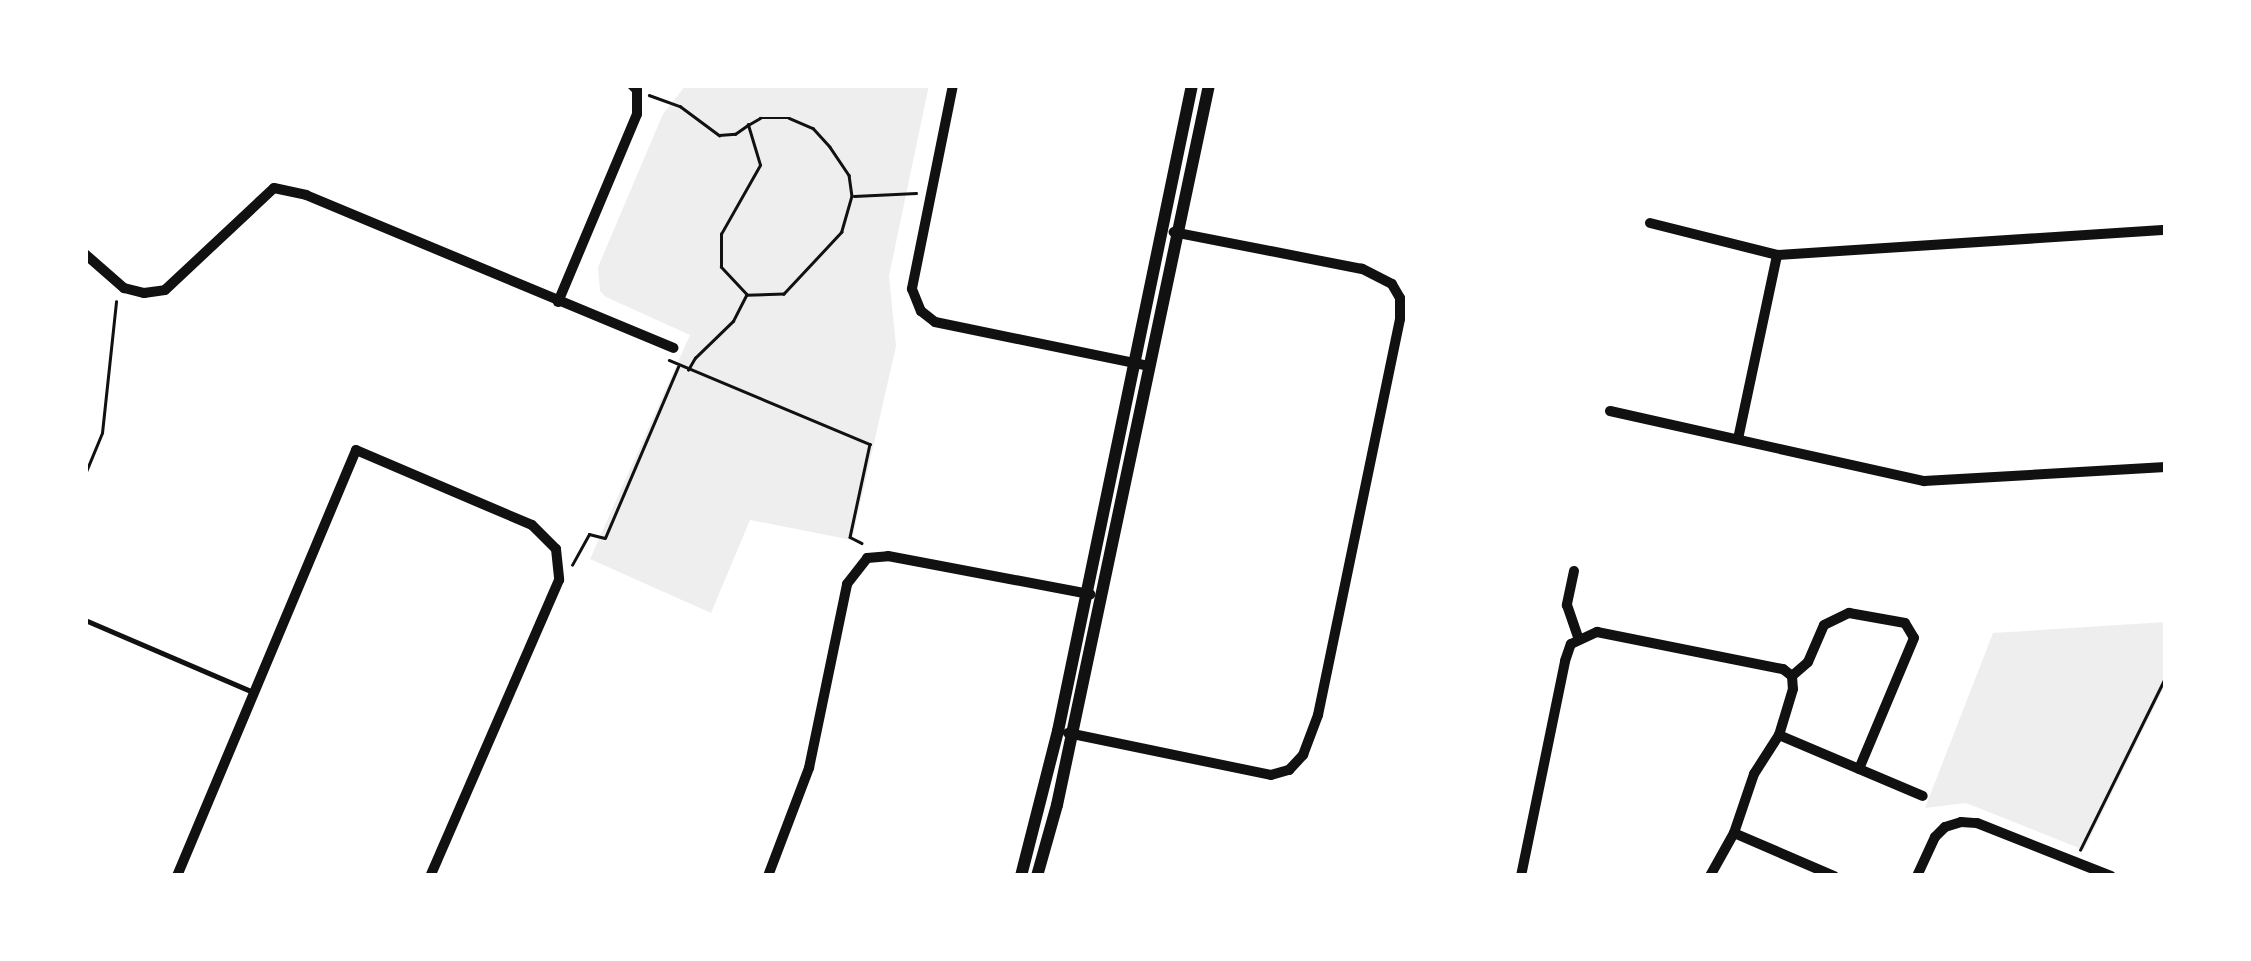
<!DOCTYPE html>
<html>
<head>
<meta charset="utf-8">
<style>
	body { margin:0 }
	#map { position:relative; width:2251px; height:961px; overflow:hidden; background:#fff; font-family:Mulish,sans-serif }
	div>[style] { position:absolute }
	.green>* { inset:0; background:#eee }
	.path>* { height:2.5px; margin:-1.25px; padding:0 1.25px; transform-origin:1.25px; border-radius:1.25px; background:#111 }
	.service>* { height:5px; margin:-2.5px; padding:0 2.5px; transform-origin:2.5px; border-radius:2.5px; background:#111 }
	.minor>* { height:10px; margin:-5px; padding:0 5px; transform-origin:5px; border-radius:5px; background:#111 }
	.tertiary>* { height:12px; margin:-6px; padding:0 6px; transform-origin:6px; border-radius:6px; background:#111 }
	span { translate:-50% -50%; white-space:nowrap; text-align:center; line-height:1.15; -webkit-text-stroke:8px #fff; paint-order:stroke }
	.frame { position:absolute; inset:0; border:88px solid #fff; pointer-events:none }
</style>
</head>
<body>
<div id="map">
	<div class="green">
		<div style="clip-path:polygon(686px 85px,929px 85px,889px 276px,896px 346px,852px 540px,750px 520px,711px 613px,590px 559px,690px 335px,606px 297px,600px 291px,598px 267px,663px 114px)"></div>
		<div style="clip-path:polygon(2166px 622px,2166px 683px,2084px 850px,1966px 803px,1925px 808px,1993px 633px)"></div>
	</div>
	<div class="path">
		<div style="left:649px;top:95px;width:33px;rotate:20deg"></div>
		<div style="left:680px;top:106px;width:49px;rotate:36.6deg"></div>
		<div style="left:719px;top:135px;width:16px;rotate:-4deg"></div>
		<div style="left:735px;top:134px;width:16px;rotate:-35deg"></div>
		<div style="left:748px;top:125px;width:14px;rotate:-30deg"></div>
		<div style="left:760px;top:118px;width:29px"></div>
		<div style="left:789px;top:118px;width:26px;rotate:23deg"></div>
		<div style="left:813px;top:128px;width:25px;rotate:48deg"></div>
		<div style="left:830px;top:147px;width:34px;rotate:56deg"></div>
		<div style="left:849px;top:175px;width:21px;rotate:82deg"></div>
		<div style="left:852px;top:196px;width:37px;rotate:106deg"></div>
		<div style="left:842px;top:232px;width:85px;rotate:133.1deg"></div>
		<div style="left:784px;top:294px;width:37px;rotate:178deg"></div>
		<div style="left:747px;top:295px;width:38px;rotate:-133deg"></div>
		<div style="left:721px;top:267px;width:33px;rotate:-90deg"></div>
		<div style="left:721px;top:234px;width:79px;rotate:-60.5deg"></div>
		<div style="left:760px;top:165px;width:42px;rotate:-106.7deg"></div>
		<div style="left:854px;top:196px;width:62px;rotate:-2.8deg"></div>
		<div style="left:669px;top:360px;width:218px;rotate:22.7deg"></div>
		<div style="left:870px;top:444px;width:95px;rotate:102.1deg"></div>
		<div style="left:850px;top:537px;width:13px;rotate:27deg"></div>
		<div style="left:688px;top:370px;width:14px;rotate:-60deg"></div>
		<div style="left:695px;top:358px;width:53px;rotate:-44.2deg"></div>
		<div style="left:733px;top:321px;width:28px;rotate:-63deg"></div>
		<div style="left:85px;top:474px;width:44px;rotate:-67.5deg"></div>
		<div style="left:102px;top:433px;width:132px;rotate:-83.9deg"></div>
		<div style="left:572px;top:565px;width:35px;rotate:-61deg"></div>
		<div style="left:589px;top:534px;width:16px;rotate:14deg"></div>
		<div style="left:605px;top:538px;width:186px;rotate:-66.9deg"></div>
		<div style="left:2080px;top:850px;width:194px;rotate:-63.7deg"></div>
	</div>
	<div class="service">
		<div style="left:85px;top:620px;width:183px;rotate:23.2deg"></div>
	</div>
	<div class="minor">
		<div style="left:953px;top:85px;width:208px;rotate:101.4deg"></div>
		<div style="left:912px;top:289px;width:24px;rotate:68deg"></div>
		<div style="left:921px;top:311px;width:18px;rotate:38deg"></div>
		<div style="left:935px;top:322px;width:219px;rotate:11.6deg"></div>
		<div style="left:1650px;top:223px;width:131px;rotate:14.1deg"></div>
		<div style="left:1777px;top:255px;width:390px;rotate:-3.7deg"></div>
		<div style="left:85px;top:254px;width:52px;rotate:41.1deg"></div>
		<div style="left:124px;top:288px;width:21px;rotate:14deg"></div>
		<div style="left:144px;top:293px;width:21px;rotate:-8deg"></div>
		<div style="left:165px;top:290px;width:149px;rotate:-43.1deg"></div>
		<div style="left:274px;top:188px;width:33px;rotate:12deg"></div>
		<div style="left:306px;top:195px;width:398px;rotate:22.6deg"></div>
		<div style="left:558px;top:302px;width:204px;rotate:-67.2deg"></div>
		<div style="left:637px;top:114px;width:24px;rotate:-90deg"></div>
		<div style="left:637px;top:90px;width:7px;rotate:-135deg"></div>
		<div style="left:1610px;top:411px;width:322px;rotate:12.6deg"></div>
		<div style="left:1924px;top:481px;width:242px;rotate:-3.3deg"></div>
		<div style="left:1738px;top:439px;width:188px;rotate:-78deg"></div>
		<div style="left:1574px;top:571px;width:35px;rotate:102deg"></div>
		<div style="left:1567px;top:605px;width:36px;rotate:71deg"></div>
		<div style="left:1792px;top:676px;width:21px;rotate:-41deg"></div>
		<div style="left:1808px;top:662px;width:40px;rotate:-66.6deg"></div>
		<div style="left:1824px;top:625px;width:28px;rotate:-26deg"></div>
		<div style="left:1849px;top:613px;width:57px;rotate:10.1deg"></div>
		<div style="left:1905px;top:623px;width:17px;rotate:59deg"></div>
		<div style="left:1914px;top:638px;width:142px;rotate:112.8deg"></div>
		<div style="left:1068px;top:733px;width:207px;rotate:11.7deg"></div>
		<div style="left:1271px;top:775px;width:19px;rotate:-16deg"></div>
		<div style="left:1289px;top:770px;width:21px;rotate:-47deg"></div>
		<div style="left:1303px;top:755px;width:43px;rotate:-69.4deg"></div>
		<div style="left:1318px;top:715px;width:404px;rotate:-78.3deg"></div>
		<div style="left:1400px;top:319px;width:21px;rotate:-90deg"></div>
		<div style="left:1400px;top:298px;width:16px;rotate:-120deg"></div>
		<div style="left:1392px;top:284px;width:34px;rotate:-153deg"></div>
		<div style="left:1362px;top:269px;width:192px;rotate:-168.9deg"></div>
		<div style="left:1779px;top:735px;width:156px;rotate:23deg"></div>
		<div style="left:1734px;top:833px;width:109px;rotate:23.3deg"></div>
		<div style="left:177px;top:876px;width:462px;rotate:-67.2deg"></div>
		<div style="left:356px;top:450px;width:191px;rotate:23.1deg"></div>
		<div style="left:532px;top:525px;width:34px;rotate:45deg"></div>
		<div style="left:556px;top:549px;width:31px;rotate:84deg"></div>
		<div style="left:559px;top:580px;width:323px;rotate:113.5deg"></div>
		<div style="left:768px;top:876px;width:116px;rotate:-69.2deg"></div>
		<div style="left:809px;top:768px;width:188px;rotate:-78.3deg"></div>
		<div style="left:847px;top:584px;width:33px;rotate:-52deg"></div>
		<div style="left:867px;top:558px;width:21px;rotate:-5deg"></div>
		<div style="left:888px;top:556px;width:206px;rotate:10.7deg"></div>
		<div style="left:1521px;top:876px;width:219px;rotate:-78.4deg"></div>
		<div style="left:1565px;top:661px;width:18px;rotate:-71deg"></div>
		<div style="left:1571px;top:644px;width:29px;rotate:-25deg"></div>
		<div style="left:1597px;top:632px;width:190px;rotate:11.3deg"></div>
		<div style="left:1783px;top:669px;width:11px;rotate:38deg"></div>
		<div style="left:1792px;top:676px;width:13px;rotate:86deg"></div>
		<div style="left:1793px;top:689px;width:48px;rotate:106.9deg"></div>
		<div style="left:1779px;top:735px;width:46px;rotate:122.7deg"></div>
		<div style="left:1754px;top:774px;width:62px;rotate:108.7deg"></div>
		<div style="left:1734px;top:833px;width:49px;rotate:119.2deg"></div>
		<div style="left:1917px;top:876px;width:43px;rotate:-65.2deg"></div>
		<div style="left:1935px;top:837px;width:14px;rotate:-45deg"></div>
		<div style="left:1945px;top:827px;width:17px;rotate:-17deg"></div>
		<div style="left:1961px;top:822px;width:16px;rotate:4deg"></div>
		<div style="left:1977px;top:823px;width:144px;rotate:21.6deg"></div>
	</div>
	<div class="tertiary">
		<div style="left:1021px;top:876px;width:150px;rotate:-75.7deg"></div>
		<div style="left:1058px;top:731px;width:660px;rotate:-78.28deg"></div>
		<div style="left:1037px;top:876px;width:74px;rotate:-74.3deg"></div>
		<div style="left:1057px;top:805px;width:736px;rotate:-78.08deg"></div>
	</div>
	<div class="frame"></div>
</div>
</body>
</html>
